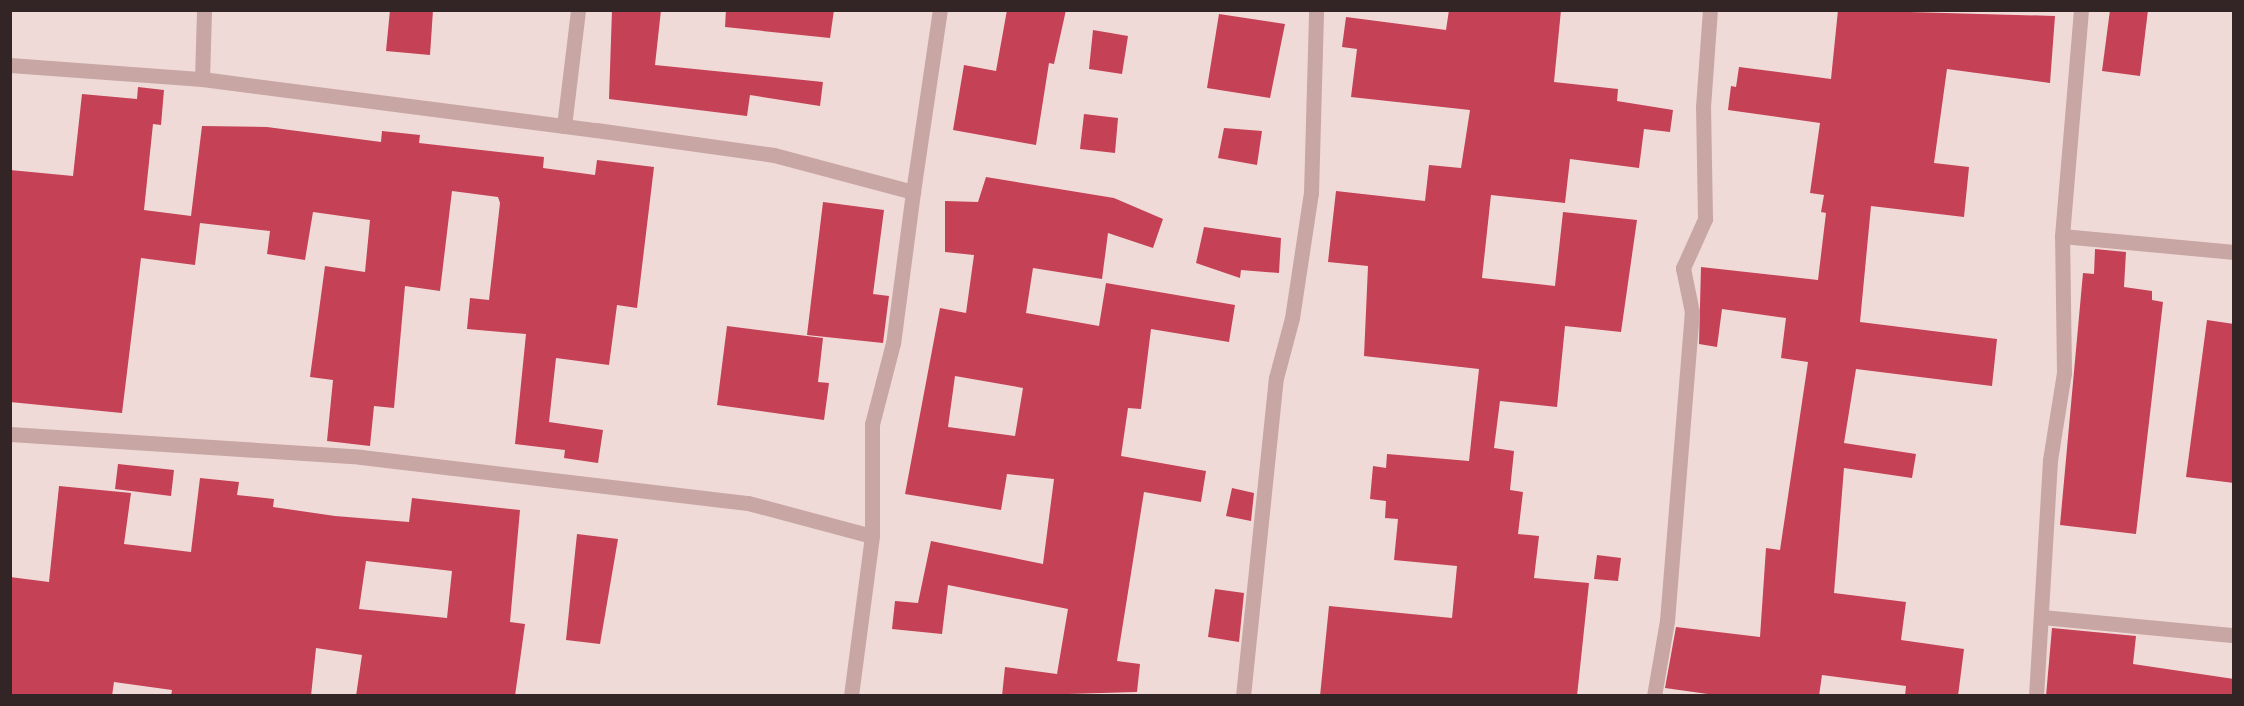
<!DOCTYPE html>
<html>
<head>
<meta charset="utf-8">
<style>
	body { margin:0 }
	#map { position:relative; width:2244px; height:706px; overflow:hidden; background:#f0dad7; font-family:Rubik,sans-serif }
	div>[style] { position:absolute }
	.building>* { inset:0; background:#c54155 }
	.minor>* { height:15px; margin:-7.5px; padding:0 7.5px; transform-origin:7.5px; border-radius:7.5px; background:#c8a6a4 }
	span { translate:-50% -50%; white-space:nowrap; text-align:center; line-height:1.15; -webkit-text-stroke:6px #f8e6e3; paint-order:stroke }
	.frame { position:absolute; inset:0; border:12px solid #332526; pointer-events:none }
</style>
</head>
<body>
<div id="map">
	<div class="building">
		<div style="clip-path:polygon(390px 10px,433px 10px,430px 55px,386px 51px)"></div>
		<div style="clip-path:polygon(612px 10px,661px 10px,655px 65px,823px 82px,820px 106px,750px 95px,747px 116px,609px 99px)"></div>
		<div style="clip-path:polygon(726px 10px,834px 10px,830px 38px,725px 27px)"></div>
		<div style="clip-path:polygon(1007px 10px,1066px 10px,1054px 64px,1049px 63px,1036px 145px,953px 130px,964px 65px,996px 71px)"></div>
		<div style="clip-path:polygon(1449px 10px,1561px 10px,1554px 82px,1618px 89px,1617px 101px,1673px 110px,1670px 132px,1644px 129px,1639px 168px,1570px 159px,1565px 203px,1491px 195px,1482px 278px,1555px 286px,1563px 212px,1637px 220px,1621px 332px,1565px 326px,1557px 407px,1500px 401px,1494px 448px,1514px 451px,1510px 490px,1523px 492px,1518px 534px,1539px 536px,1534px 578px,1589px 583px,1577px 696px,1320px 696px,1329px 606px,1452px 618px,1457px 566px,1394px 560px,1398px 519px,1385px 518px,1386px 501px,1370px 499px,1373px 466px,1386px 468px,1387px 454px,1469px 461px,1479px 369px,1364px 356px,1368px 266px,1328px 262px,1336px 191px,1425px 201px,1429px 165px,1461px 168px,1470px 110px,1351px 97px,1357px 49px,1342px 47px,1346px 17px,1446px 30px)"></div>
		<div style="clip-path:polygon(1838px 10px,2055px 16px,2050px 83px,1947px 69px,1934px 163px,1969px 167px,1964px 217px,1871px 206px,1860px 322px,1997px 339px,1992px 386px,1856px 369px,1844px 443px,1916px 454px,1912px 478px,1844px 468px,1834px 593px,1906px 602px,1901px 640px,1964px 649px,1958px 696px,1905px 696px,1906px 686px,1822px 675px,1819px 696px,1722px 696px,1665px 688px,1676px 627px,1760px 637px,1766px 548px,1780px 550px,1808px 362px,1781px 358px,1786px 318px,1722px 309px,1717px 347px,1699px 344px,1701px 267px,1818px 280px,1826px 213px,1821px 212px,1824px 195px,1810px 193px,1820px 123px,1728px 110px,1731px 86px,1736px 87px,1739px 67px,1831px 79px)"></div>
		<div style="clip-path:polygon(2110px 10px,2148px 10px,2140px 76px,2102px 71px)"></div>
		<div style="clip-path:polygon(1219px 14px,1285px 24px,1270px 98px,1207px 88px)"></div>
		<div style="clip-path:polygon(1093px 30px,1128px 36px,1122px 74px,1089px 69px)"></div>
		<div style="clip-path:polygon(138px 87px,164px 90px,161px 125px,153px 124px,144px 210px,191px 216px,202px 126px,267px 127px,381px 142px,382px 131px,420px 135px,419px 143px,544px 157px,543px 168px,595px 175px,597px 160px,654px 167px,637px 308px,617px 305px,609px 365px,556px 358px,549px 422px,603px 430px,598px 463px,564px 458px,565px 450px,515px 444px,526px 334px,467px 329px,470px 298px,489px 300px,500px 203px,498px 197px,452px 191px,440px 291px,405px 286px,394px 408px,374px 406px,370px 446px,327px 441px,333px 380px,310px 377px,325px 266px,365px 272px,370px 220px,313px 212px,305px 260px,267px 254px,270px 231px,200px 223px,195px 265px,141px 258px,122px 413px,10px 402px,10px 170px,73px 176px,82px 94px,137px 99px)"></div>
		<div style="clip-path:polygon(1084px 114px,1118px 118px,1115px 153px,1080px 149px)"></div>
		<div style="clip-path:polygon(1224px 128px,1262px 131px,1257px 165px,1218px 158px)"></div>
		<div style="clip-path:polygon(evenodd,986px 177px,1114px 198px,1163px 219px,1153px 248px,1108px 233px,1102px 279px,1033px 268px,1026px 313px,1099px 326px,1106px 283px,1235px 305px,1229px 342px,1151px 329px,1141px 409px,1128px 408px,1121px 456px,1206px 471px,1201px 502px,1144px 492px,1117px 661px,1140px 664px,1137px 692px,1002px 696px,1005px 667px,1057px 674px,1068px 609px,948px 585px,942px 634px,892px 629px,895px 601px,918px 603px,931px 541px,1043px 564px,1054px 479px,1007px 474px,1001px 510px,905px 494px,940px 308px,966px 313px,974px 255px,945px 252px,945px 201px,978px 202px,986px 177px,955px 376px,1023px 388px,1015px 436px,948px 427px,955px 376px)"></div>
		<div style="clip-path:polygon(823px 202px,884px 210px,873px 294px,889px 296px,883px 343px,807px 335px)"></div>
		<div style="clip-path:polygon(1204px 227px,1281px 238px,1279px 273px,1241px 270px,1240px 278px,1196px 263px)"></div>
		<div style="clip-path:polygon(2095px 249px,2126px 252px,2124px 287px,2152px 291px,2152px 300px,2163px 302px,2136px 534px,2060px 525px,2083px 273px,2094px 274px)"></div>
		<div style="clip-path:polygon(2207px 320px,2234px 324px,2234px 483px,2186px 477px)"></div>
		<div style="clip-path:polygon(727px 326px,823px 338px,818px 382px,829px 383px,824px 420px,717px 405px)"></div>
		<div style="clip-path:polygon(118px 464px,174px 470px,171px 496px,115px 489px)"></div>
		<div style="clip-path:polygon(evenodd,200px 478px,239px 482px,237px 495px,274px 499px,273px 507px,335px 516px,409px 522px,412px 498px,520px 510px,510px 622px,525px 624px,515px 696px,356px 696px,362px 655px,316px 648px,311px 696px,171px 696px,172px 690px,114px 682px,112px 696px,10px 696px,10px 577px,49px 582px,59px 486px,131px 493px,124px 544px,191px 552px,200px 478px,366px 561px,452px 571px,447px 618px,359px 609px,366px 561px)"></div>
		<div style="clip-path:polygon(1232px 488px,1254px 493px,1251px 521px,1226px 516px)"></div>
		<div style="clip-path:polygon(577px 534px,618px 539px,600px 644px,566px 640px)"></div>
		<div style="clip-path:polygon(1597px 555px,1621px 558px,1618px 581px,1594px 579px)"></div>
		<div style="clip-path:polygon(1215px 589px,1244px 593px,1239px 642px,1208px 637px)"></div>
		<div style="clip-path:polygon(2052px 628px,2136px 636px,2133px 664px,2234px 679px,2234px 696px,2046px 696px)"></div>
	</div>
	<div class="minor">
		<div style="left:10px;top:65px;width:193px;rotate:4.2deg"></div>
		<div style="left:202px;top:79px;width:397px;rotate:7.4deg"></div>
		<div style="left:596px;top:130px;width:180px;rotate:8deg"></div>
		<div style="left:774px;top:155px;width:144px;rotate:14.9deg"></div>
		<div style="left:913px;top:192px;width:152px;rotate:97.5deg"></div>
		<div style="left:893px;top:343px;width:84px;rotate:104.5deg"></div>
		<div style="left:872px;top:424px;width:112px;rotate:90deg"></div>
		<div style="left:872px;top:536px;width:161px;rotate:97.5deg"></div>
		<div style="left:202px;top:79px;width:69px;rotate:-88.3deg"></div>
		<div style="left:564px;top:126px;width:117px;rotate:-83.1deg"></div>
		<div style="left:913px;top:192px;width:184px;rotate:-81.6deg"></div>
		<div style="left:2062px;top:236px;width:173px;rotate:5.3deg"></div>
		<div style="left:10px;top:434px;width:352px;rotate:3.7deg"></div>
		<div style="left:361px;top:457px;width:390px;rotate:6.8deg"></div>
		<div style="left:748px;top:503px;width:128px;rotate:14.9deg"></div>
		<div style="left:2042px;top:617px;width:193px;rotate:5.4deg"></div>
		<div style="left:1243px;top:696px;width:320px;rotate:-84.1deg"></div>
		<div style="left:1276px;top:378px;width:62px;rotate:-75.1deg"></div>
		<div style="left:1292px;top:318px;width:126px;rotate:-81.4deg"></div>
		<div style="left:1311px;top:193px;width:183px;rotate:-88.4deg"></div>
		<div style="left:1654px;top:696px;width:76px;rotate:-80.2deg"></div>
		<div style="left:1667px;top:621px;width:310px;rotate:-85.4deg"></div>
		<div style="left:1692px;top:312px;width:45px;rotate:-101.6deg"></div>
		<div style="left:1683px;top:268px;width:54px;rotate:-65.8deg"></div>
		<div style="left:1705px;top:219px;width:112px;rotate:-91deg"></div>
		<div style="left:1703px;top:107px;width:97px;rotate:-85.9deg"></div>
		<div style="left:2036px;top:696px;width:236px;rotate:-86.6deg"></div>
		<div style="left:2050px;top:460px;width:88px;rotate:-80.9deg"></div>
		<div style="left:2064px;top:373px;width:137px;rotate:-90.8deg"></div>
		<div style="left:2062px;top:236px;width:227px;rotate:-85.2deg"></div>
	</div>
	<div class="frame"></div>
</div>
</body>
</html>
